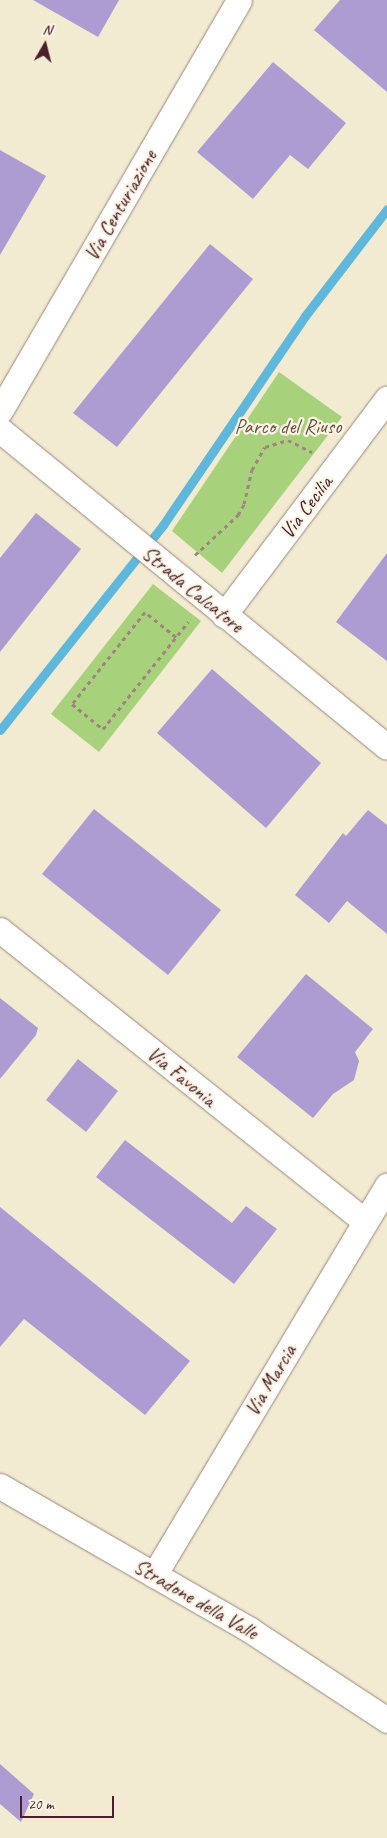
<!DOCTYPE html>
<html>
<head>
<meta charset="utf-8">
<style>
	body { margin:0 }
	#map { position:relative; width:387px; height:1838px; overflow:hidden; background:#f2ebd1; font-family:Caveat,sans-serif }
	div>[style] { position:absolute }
	.green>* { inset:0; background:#a8d17c }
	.stream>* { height:9px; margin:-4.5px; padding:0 4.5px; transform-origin:4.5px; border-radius:4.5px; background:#5fb8dc }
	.building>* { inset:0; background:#ac9cd2 }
	.path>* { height:3px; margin-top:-1.5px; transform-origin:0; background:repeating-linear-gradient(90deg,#9e857e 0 4px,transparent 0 8px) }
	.roads { filter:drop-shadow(0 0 1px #9e857e) drop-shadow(0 0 1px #9e857e) }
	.street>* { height:25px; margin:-12.5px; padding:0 12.5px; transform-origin:12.5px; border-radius:12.5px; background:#fff }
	span { translate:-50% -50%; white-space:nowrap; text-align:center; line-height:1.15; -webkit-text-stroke:4.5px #fcf5e5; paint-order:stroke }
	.street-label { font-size:21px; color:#4a1f2b }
	.park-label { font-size:21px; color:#665443 }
	.north { position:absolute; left:20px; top:20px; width:50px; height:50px; -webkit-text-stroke:4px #fcf5e5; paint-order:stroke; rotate:8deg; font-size:14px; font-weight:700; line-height:20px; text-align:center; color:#4a1f2b }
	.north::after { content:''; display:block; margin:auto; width:18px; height:22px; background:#4a1f2b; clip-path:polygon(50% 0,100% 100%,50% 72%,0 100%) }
	.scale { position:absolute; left:20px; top:1796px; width:94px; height:22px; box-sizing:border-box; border:2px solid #4a1f2b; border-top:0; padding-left:6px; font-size:15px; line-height:18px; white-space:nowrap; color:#4a1f2b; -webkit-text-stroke:4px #fcf5e5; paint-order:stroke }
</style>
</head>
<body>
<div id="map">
	<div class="green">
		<div style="clip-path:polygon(279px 372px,342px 417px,222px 573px,172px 531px)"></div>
		<div style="clip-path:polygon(153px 584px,201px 621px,99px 752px,51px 714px)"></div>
	</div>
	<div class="stream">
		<div style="left:0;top:730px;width:262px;rotate:-51.5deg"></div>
		<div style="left:163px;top:525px;width:253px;rotate:-55.8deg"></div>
		<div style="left:305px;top:316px;width:135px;rotate:-52.5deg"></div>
	</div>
	<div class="building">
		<div style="clip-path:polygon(33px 0,119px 0,98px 37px)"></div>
		<div style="clip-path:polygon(340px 0,387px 0,387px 92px,314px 30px)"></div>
		<div style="clip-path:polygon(273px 62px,346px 123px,308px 169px,290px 155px,253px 199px,197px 152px)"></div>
		<div style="clip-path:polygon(0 150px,46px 176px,0 255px)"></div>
		<div style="clip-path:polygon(210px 244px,253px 279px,117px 447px,73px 413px)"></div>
		<div style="clip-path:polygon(36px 513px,81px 549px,0 652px,0 558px)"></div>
		<div style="clip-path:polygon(387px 553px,387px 661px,336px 622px)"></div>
		<div style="clip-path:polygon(212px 669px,321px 763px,266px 828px,157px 733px)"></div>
		<div style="clip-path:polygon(94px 809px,221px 910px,168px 975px,42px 874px)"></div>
		<div style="clip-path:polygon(368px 810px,387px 825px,387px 934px,347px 901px,329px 923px,295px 895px,343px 833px,346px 836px)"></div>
		<div style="clip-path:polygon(306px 974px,373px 1029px,355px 1052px,359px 1061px,354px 1080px,333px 1094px,313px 1118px,237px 1057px)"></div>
		<div style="clip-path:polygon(0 998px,38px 1028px,36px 1035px,0 1079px)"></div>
		<div style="clip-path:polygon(78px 1059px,118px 1091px,86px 1132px,46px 1100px)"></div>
		<div style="clip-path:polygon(125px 1140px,232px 1223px,246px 1206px,277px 1229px,234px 1284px,96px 1177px)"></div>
		<div style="clip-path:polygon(0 1207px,190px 1361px,145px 1415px,24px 1319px,0 1347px)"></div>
		<div style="clip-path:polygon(0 1764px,34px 1794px,21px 1822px,0 1804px)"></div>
	</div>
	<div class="path">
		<div style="left:195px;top:555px;width:59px;rotate:-42.9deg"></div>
		<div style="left:238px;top:515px;width:13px;rotate:-61deg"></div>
		<div style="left:244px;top:504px;width:35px;rotate:-77deg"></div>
		<div style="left:252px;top:470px;width:26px;rotate:-61deg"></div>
		<div style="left:265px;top:447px;width:24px;rotate:-17deg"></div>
		<div style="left:288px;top:440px;width:27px;rotate:27deg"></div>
		<div style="left:176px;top:637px;width:40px;rotate:-141deg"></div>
		<div style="left:145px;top:612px;width:117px;rotate:128.4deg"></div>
		<div style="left:72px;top:704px;width:40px;rotate:39deg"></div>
		<div style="left:103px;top:729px;width:137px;rotate:-51.5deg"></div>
	</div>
	<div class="roads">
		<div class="street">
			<div style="left:0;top:411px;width:475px;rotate:-59.8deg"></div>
			<div style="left:0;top:430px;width:500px;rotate:39.32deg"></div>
			<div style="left:224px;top:615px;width:271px;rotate:-53deg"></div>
			<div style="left:0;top:930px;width:466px;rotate:38.6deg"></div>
			<div style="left:0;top:1486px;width:289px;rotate:29.9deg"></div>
			<div style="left:250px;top:1630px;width:164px;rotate:33.3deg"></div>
			<div style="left:154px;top:1575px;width:454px;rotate:-59.1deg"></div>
		</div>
	</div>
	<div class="street-label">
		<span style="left:120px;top:205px;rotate:-60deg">Via Centuriazione</span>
		<span style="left:306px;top:507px;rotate:-53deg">Via Cecilia</span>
		<span style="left:193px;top:589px;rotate:39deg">Strada Calcatore</span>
		<span style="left:182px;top:1076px;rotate:39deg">Via Favonia</span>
		<span style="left:270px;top:1380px;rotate:-59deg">Via Marcia</span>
		<span style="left:196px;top:1599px;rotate:30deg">Stradone della Valle</span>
	</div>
	<div class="park-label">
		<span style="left:288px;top:426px">Parco del Riuso</span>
	</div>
	<div class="north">N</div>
	<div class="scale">20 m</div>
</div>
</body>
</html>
